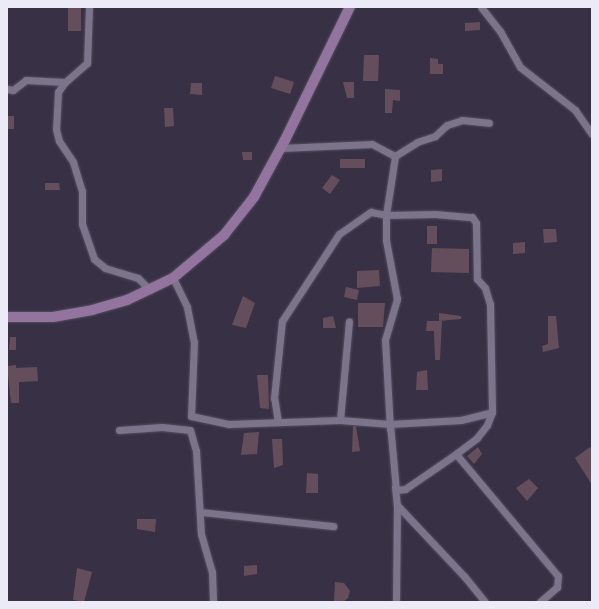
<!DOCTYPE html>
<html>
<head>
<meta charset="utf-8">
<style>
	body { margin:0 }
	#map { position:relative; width:599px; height:609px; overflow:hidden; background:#383145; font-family:Mulish,sans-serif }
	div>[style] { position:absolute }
	.building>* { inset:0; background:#654e5b }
	.roads { filter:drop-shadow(0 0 1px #554f60) drop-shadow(0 0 1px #554f60) }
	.street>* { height:7px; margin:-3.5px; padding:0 3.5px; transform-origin:3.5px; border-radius:3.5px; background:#7b748b }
	.secondary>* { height:10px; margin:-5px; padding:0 5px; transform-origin:5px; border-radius:5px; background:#92749e }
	span { translate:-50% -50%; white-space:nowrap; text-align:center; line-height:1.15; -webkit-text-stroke:3px #2d273a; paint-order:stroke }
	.frame { position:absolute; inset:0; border:8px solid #edeaf7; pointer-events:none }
</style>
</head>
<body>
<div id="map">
	<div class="building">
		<div style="clip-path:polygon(68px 7px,81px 7px,81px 31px,68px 31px)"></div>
		<div style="clip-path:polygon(480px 22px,480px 30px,465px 31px,465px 23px)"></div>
		<div style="clip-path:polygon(364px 55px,379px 55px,378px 81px,363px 81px)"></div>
		<div style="clip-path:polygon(430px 58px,438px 59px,438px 64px,443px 64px,443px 74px,430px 74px)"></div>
		<div style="clip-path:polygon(275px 76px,294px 82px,290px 94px,271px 88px)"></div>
		<div style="clip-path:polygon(343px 82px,354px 82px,354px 98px,347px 98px)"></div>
		<div style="clip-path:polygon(191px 83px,202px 83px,202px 95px,190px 94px)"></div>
		<div style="clip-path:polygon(385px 89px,400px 90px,400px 101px,393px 100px,392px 113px,385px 113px)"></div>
		<div style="clip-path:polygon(164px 108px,173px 108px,174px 126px,165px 127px)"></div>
		<div style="clip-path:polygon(7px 116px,14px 116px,14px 129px,7px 129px)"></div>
		<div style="clip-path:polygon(242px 152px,252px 152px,252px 160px,243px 160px)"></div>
		<div style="clip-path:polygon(340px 159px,365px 159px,365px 168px,340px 168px)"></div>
		<div style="clip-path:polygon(442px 169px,442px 181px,431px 182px,431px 170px)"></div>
		<div style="clip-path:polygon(332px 175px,340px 180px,330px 194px,322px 188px)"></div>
		<div style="clip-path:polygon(45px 183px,59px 183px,60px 190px,45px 190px)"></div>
		<div style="clip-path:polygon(427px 226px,437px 226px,437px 244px,427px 244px)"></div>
		<div style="clip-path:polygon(543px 229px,556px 229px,557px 242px,544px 243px)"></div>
		<div style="clip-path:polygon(525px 242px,525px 253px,513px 254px,513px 243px)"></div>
		<div style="clip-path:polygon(432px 248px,469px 249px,469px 273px,431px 272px)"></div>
		<div style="clip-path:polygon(379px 270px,380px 286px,357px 288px,357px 271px)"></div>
		<div style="clip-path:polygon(346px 287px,359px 290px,357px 300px,344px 297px)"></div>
		<div style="clip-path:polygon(243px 296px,255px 303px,246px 328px,232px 325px)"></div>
		<div style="clip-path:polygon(358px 303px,385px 303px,383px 327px,358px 327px)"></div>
		<div style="clip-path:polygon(439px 313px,461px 316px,461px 319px,439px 321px)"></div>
		<div style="clip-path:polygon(333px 316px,336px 328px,323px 328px,323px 318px)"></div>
		<div style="clip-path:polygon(548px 316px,556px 316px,559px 348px,543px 352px,542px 346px,548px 344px)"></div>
		<div style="clip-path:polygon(427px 321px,442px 321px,440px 360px,435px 360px,434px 331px,426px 331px)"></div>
		<div style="clip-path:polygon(10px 337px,16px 337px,16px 350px,9px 350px)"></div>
		<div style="clip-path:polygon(16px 365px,16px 368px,37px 367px,38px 381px,19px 382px,19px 403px,11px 403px,7px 366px)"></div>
		<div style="clip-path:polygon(427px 370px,428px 390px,416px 390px,417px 372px)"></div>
		<div style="clip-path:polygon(257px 375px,268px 375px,269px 409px,260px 408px)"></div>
		<div style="clip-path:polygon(353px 426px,356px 426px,360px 451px,352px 452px)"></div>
		<div style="clip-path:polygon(259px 432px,257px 454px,241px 455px,244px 433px)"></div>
		<div style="clip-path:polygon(272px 439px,282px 439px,283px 465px,274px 468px)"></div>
		<div style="clip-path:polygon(478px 447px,482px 454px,474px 464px,467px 456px)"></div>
		<div style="clip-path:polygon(590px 447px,592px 450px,592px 485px,575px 458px)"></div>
		<div style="clip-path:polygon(307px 473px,318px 474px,318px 493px,306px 493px)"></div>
		<div style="clip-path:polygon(529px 479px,538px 488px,527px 501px,516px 488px)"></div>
		<div style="clip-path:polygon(137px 519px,156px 519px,155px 532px,137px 529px)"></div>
		<div style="clip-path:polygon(257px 565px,257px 574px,244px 576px,244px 566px)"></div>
		<div style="clip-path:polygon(77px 568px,92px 572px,84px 602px,73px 600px)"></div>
		<div style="clip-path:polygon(335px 582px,344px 583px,350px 591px,348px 598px,343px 602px,334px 601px)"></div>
	</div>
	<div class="roads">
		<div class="street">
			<div style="left:89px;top:7px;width:56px;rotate:92deg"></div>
			<div style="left:87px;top:63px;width:29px;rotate:139deg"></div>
			<div style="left:65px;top:82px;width:12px;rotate:125deg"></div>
			<div style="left:58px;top:92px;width:37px;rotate:93deg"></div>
			<div style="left:56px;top:129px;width:12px;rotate:76deg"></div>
			<div style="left:59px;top:141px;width:25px;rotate:56deg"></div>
			<div style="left:73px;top:162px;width:30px;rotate:73deg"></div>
			<div style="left:82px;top:191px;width:33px;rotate:90deg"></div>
			<div style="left:82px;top:224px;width:37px;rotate:71deg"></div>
			<div style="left:94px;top:259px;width:14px;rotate:39deg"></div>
			<div style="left:105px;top:268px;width:34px;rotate:17deg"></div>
			<div style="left:138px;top:278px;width:17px;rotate:45deg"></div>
			<div style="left:481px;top:7px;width:31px;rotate:52deg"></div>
			<div style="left:500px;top:31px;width:41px;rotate:60.9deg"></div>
			<div style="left:520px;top:67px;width:70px;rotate:38deg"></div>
			<div style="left:575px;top:110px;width:29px;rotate:55deg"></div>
			<div style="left:7px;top:89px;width:6px;rotate:9deg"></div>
			<div style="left:13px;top:90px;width:16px;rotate:-38deg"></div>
			<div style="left:26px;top:80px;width:39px;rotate:3deg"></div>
			<div style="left:281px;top:148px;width:91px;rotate:-2.5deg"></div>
			<div style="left:372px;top:144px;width:26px;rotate:28deg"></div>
			<div style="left:173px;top:278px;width:32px;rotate:64deg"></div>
			<div style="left:187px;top:307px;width:36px;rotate:79deg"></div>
			<div style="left:194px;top:342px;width:74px;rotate:92.3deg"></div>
			<div style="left:191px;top:416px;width:39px;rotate:12deg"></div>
			<div style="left:229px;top:424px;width:111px;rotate:-2.1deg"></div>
			<div style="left:340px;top:420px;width:50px;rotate:4.6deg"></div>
			<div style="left:390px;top:424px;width:71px;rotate:-3.2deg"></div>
			<div style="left:461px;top:420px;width:32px;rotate:-14deg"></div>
			<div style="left:340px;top:420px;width:99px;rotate:-84.8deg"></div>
			<div style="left:278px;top:422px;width:24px;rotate:-99deg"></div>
			<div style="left:274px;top:398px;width:77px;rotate:-84.1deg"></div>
			<div style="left:282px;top:321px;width:104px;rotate:-56.8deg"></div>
			<div style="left:339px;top:234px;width:39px;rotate:-35deg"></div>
			<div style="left:371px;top:212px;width:15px;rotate:11deg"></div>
			<div style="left:386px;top:215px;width:49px;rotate:-1.2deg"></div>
			<div style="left:435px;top:214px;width:37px;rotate:5deg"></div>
			<div style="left:472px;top:217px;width:7px;rotate:56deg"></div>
			<div style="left:476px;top:223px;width:56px;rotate:89deg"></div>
			<div style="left:477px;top:279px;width:12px;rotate:48deg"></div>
			<div style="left:485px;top:288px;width:17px;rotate:73deg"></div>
			<div style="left:490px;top:304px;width:108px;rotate:88.9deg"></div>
			<div style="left:492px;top:412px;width:14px;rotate:111deg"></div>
			<div style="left:487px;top:425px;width:16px;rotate:128deg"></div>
			<div style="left:477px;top:438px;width:26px;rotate:143deg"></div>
			<div style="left:456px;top:454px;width:62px;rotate:145.5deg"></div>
			<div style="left:405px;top:489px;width:9px;rotate:174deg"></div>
			<div style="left:396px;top:490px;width:66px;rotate:-95.2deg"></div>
			<div style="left:390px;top:429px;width:89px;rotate:-93.2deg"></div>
			<div style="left:385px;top:340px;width:43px;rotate:-73.7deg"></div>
			<div style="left:397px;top:299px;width:60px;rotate:-100.6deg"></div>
			<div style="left:386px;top:240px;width:25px;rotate:-90deg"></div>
			<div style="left:386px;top:215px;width:60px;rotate:-81.3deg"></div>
			<div style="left:395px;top:156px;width:26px;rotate:-32deg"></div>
			<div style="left:417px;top:142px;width:19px;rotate:-18deg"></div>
			<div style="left:435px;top:136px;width:16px;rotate:-43deg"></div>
			<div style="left:447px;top:125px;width:16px;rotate:-18deg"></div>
			<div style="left:462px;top:120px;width:27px;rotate:6deg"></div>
			<div style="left:119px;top:430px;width:43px;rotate:-4deg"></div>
			<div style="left:162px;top:427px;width:28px;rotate:6deg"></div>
			<div style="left:190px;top:430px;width:22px;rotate:74deg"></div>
			<div style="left:196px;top:451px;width:83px;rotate:86.6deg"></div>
			<div style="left:201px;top:534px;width:40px;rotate:74deg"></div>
			<div style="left:212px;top:572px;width:30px;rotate:88deg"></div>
			<div style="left:456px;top:454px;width:159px;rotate:50.1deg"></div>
			<div style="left:558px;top:576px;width:11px;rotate:95deg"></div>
			<div style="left:557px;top:587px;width:23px;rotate:139deg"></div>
			<div style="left:395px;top:487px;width:18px;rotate:84deg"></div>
			<div style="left:397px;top:505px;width:98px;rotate:46.7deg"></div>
			<div style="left:464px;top:576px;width:33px;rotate:51deg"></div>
			<div style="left:201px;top:512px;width:133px;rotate:6.1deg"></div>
			<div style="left:396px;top:602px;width:97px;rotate:-89.4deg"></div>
		</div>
		<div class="secondary">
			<div style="left:7px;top:317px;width:46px"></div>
			<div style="left:53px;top:317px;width:40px;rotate:-10deg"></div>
			<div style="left:92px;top:310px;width:36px;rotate:-16deg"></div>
			<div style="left:127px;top:300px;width:51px;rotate:-25.6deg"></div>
			<div style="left:173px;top:278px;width:67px;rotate:-40.1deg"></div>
			<div style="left:224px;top:235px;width:48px;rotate:-51.7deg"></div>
			<div style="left:254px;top:197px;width:65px;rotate:-61.5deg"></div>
			<div style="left:285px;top:140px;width:148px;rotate:-64deg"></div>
		</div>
	</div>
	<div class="frame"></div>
</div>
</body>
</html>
